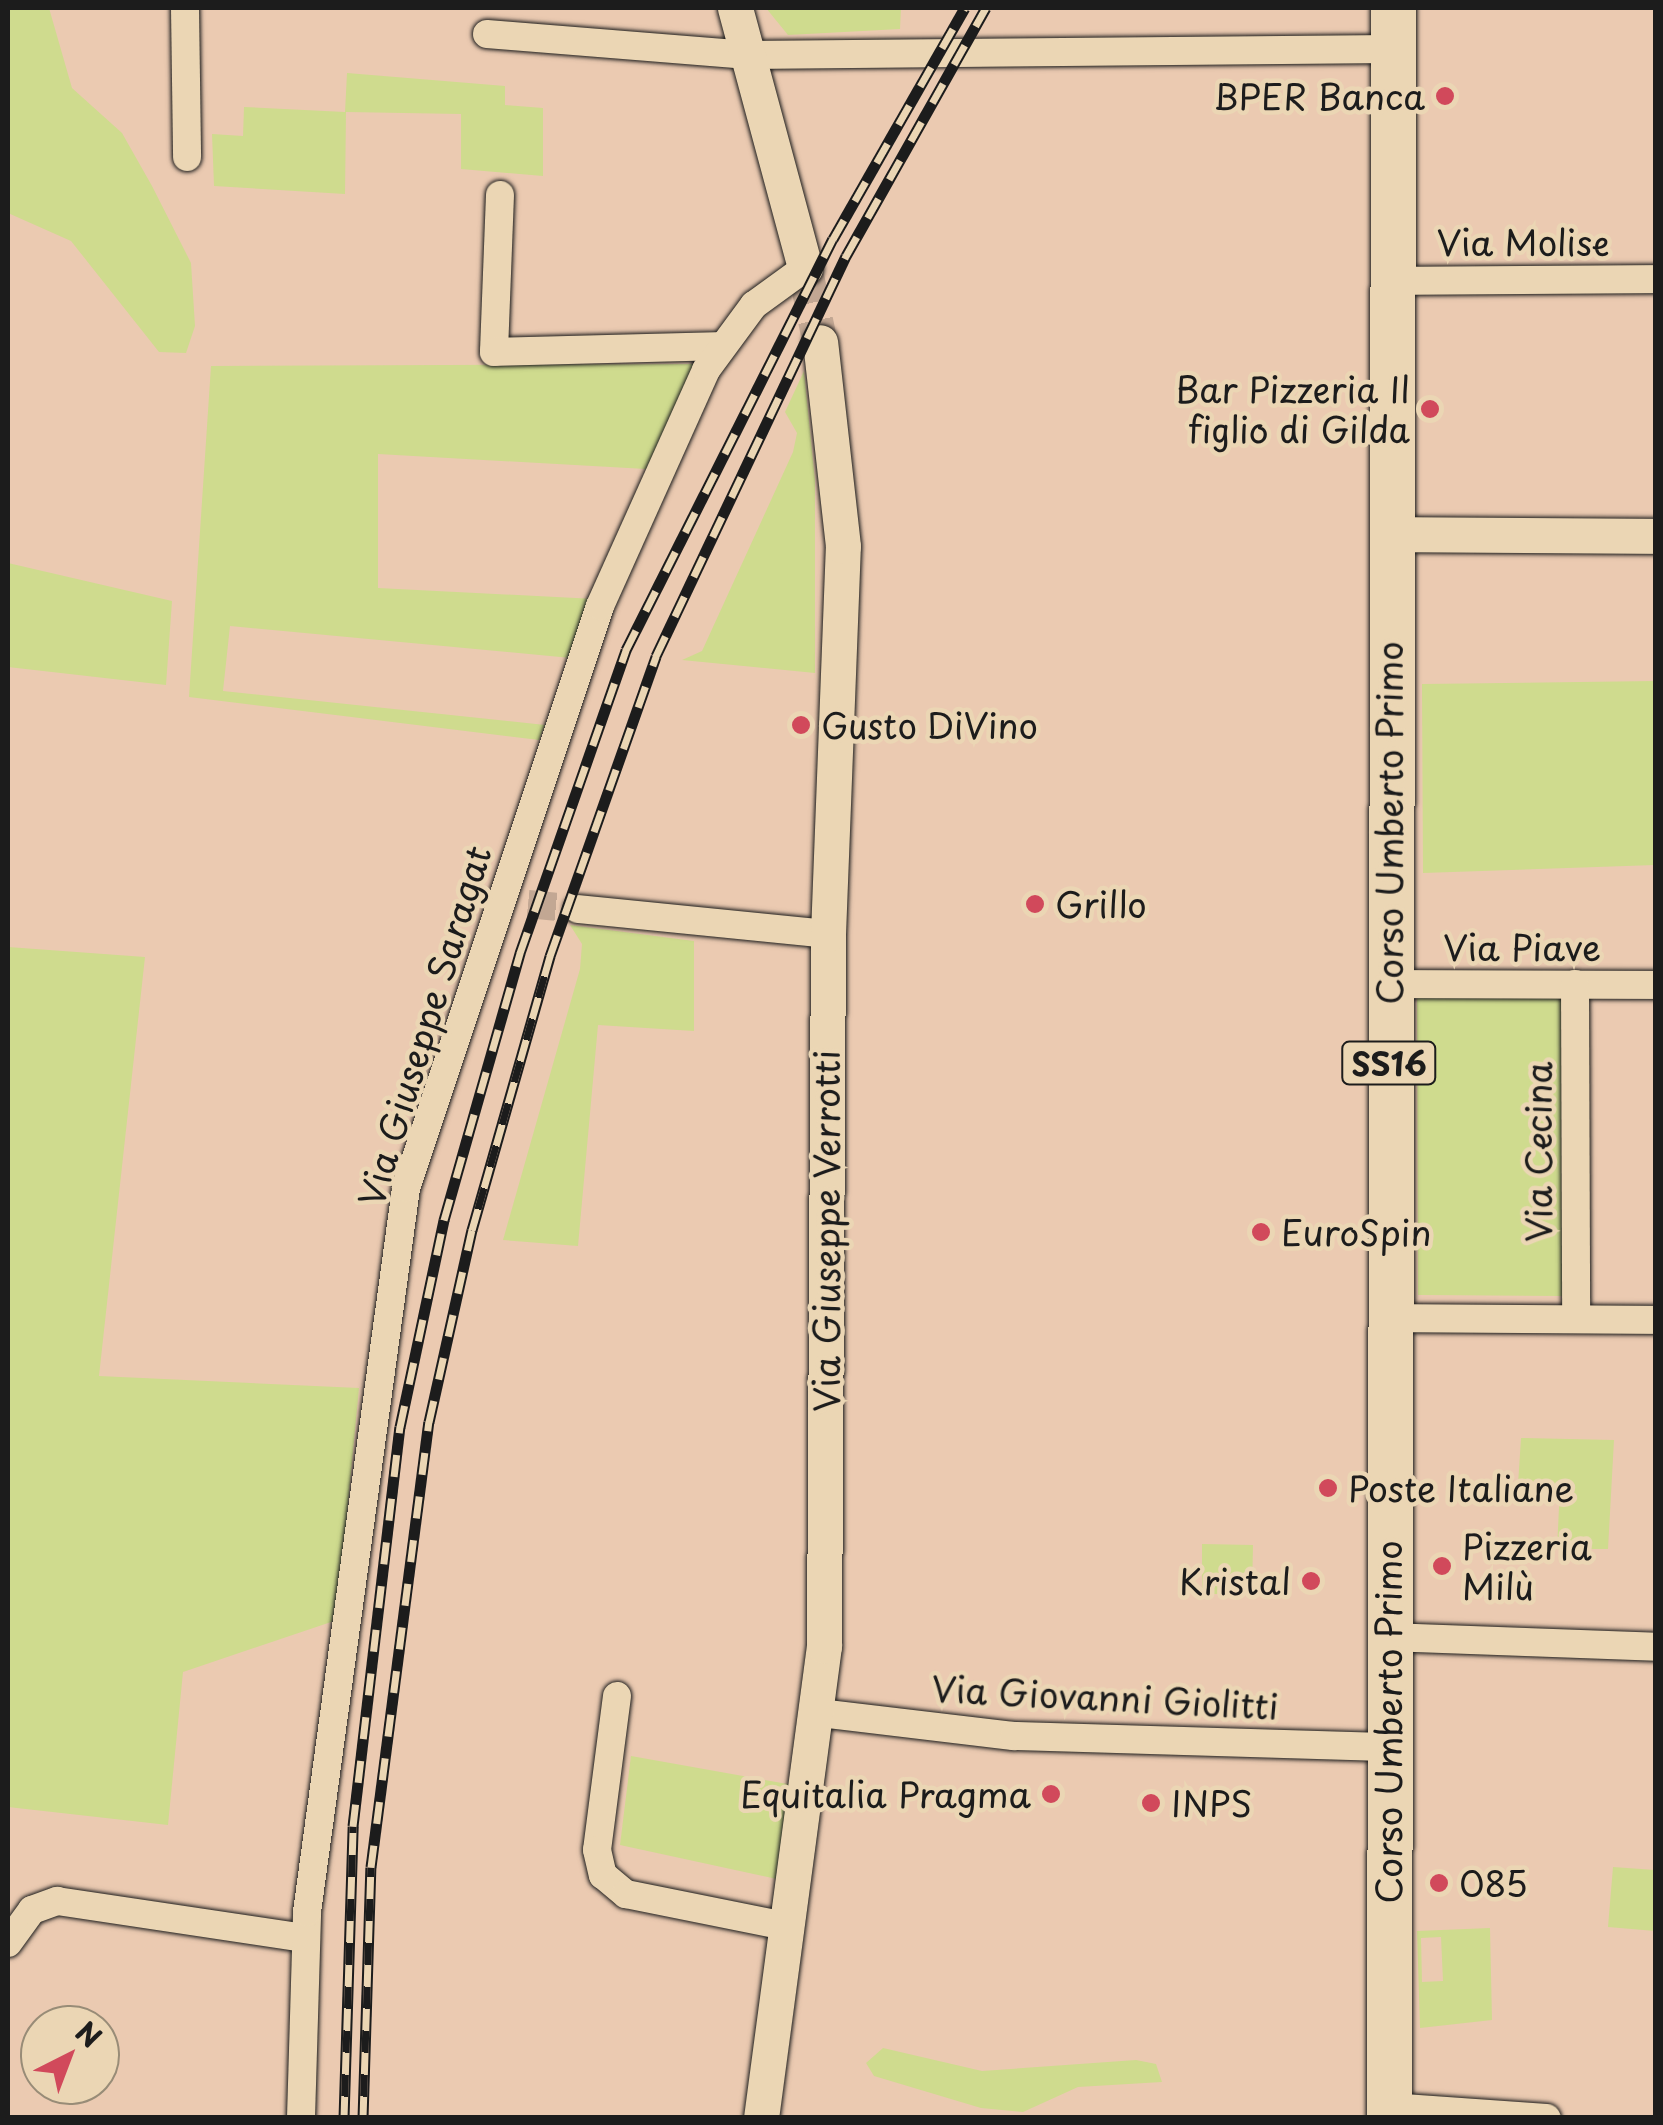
<!DOCTYPE html>
<html>
<head>
<meta charset="utf-8">
<style>
	body { margin:0 }
	#map { position:relative; width:1663px; height:2125px; overflow:hidden; background:#ebcab1; font-family:"Playpen Sans",sans-serif }
	div>[style] { position:absolute }
	.green>* { inset:0; background:#cfdb8e }
	.minor-tunnel>* { height:28px; margin-top:-14px; transform-origin:0; background:repeating-linear-gradient(90deg,#c2a793 0 28px,transparent 0 42px) }
	.tertiary-tunnel>* { height:35px; margin-top:-17.5px; transform-origin:0; background:repeating-linear-gradient(90deg,#c2a793 0 35px,transparent 0 53px) }
	.roads { filter:drop-shadow(0 0 2px #1c1c1c) drop-shadow(0 0 2px #1c1c1c) }
	.minor>* { height:28px; margin:-14px; padding:0 14px; transform-origin:14px; border-radius:14px; background:#ebd6b4 }
	.tertiary>* { height:35px; margin:-17.5px; padding:0 17.5px; transform-origin:17.5px; border-radius:17.5px; background:#ebd6b4 }
	.primary>* { height:45px; margin:-22.5px; padding:0 22.5px; transform-origin:22.5px; border-radius:22.5px; background:#ebd6b4 }
	.rail>* { height:11px; margin-top:-5.5px; transform-origin:0; background:repeating-linear-gradient(90deg,#ebd6b4 0 22px,#1c1c1c 0 44px); box-sizing:border-box; border-block:2px solid #1c1c1c }
	.dots>* { width:28px; height:28px; translate:-50% -50%; box-sizing:border-box; border:5px solid #ebd6b4; border-radius:50% }
	span { translate:-50% -50%; white-space:nowrap; text-align:center; line-height:1.15; -webkit-text-stroke:9px #ebd6b4; paint-order:stroke }
	.shield-label span { padding:2px 8px; background:#ebd6b4; border:2px solid; border-radius:8px; -webkit-text-stroke-width:0 }
	.shield-label { font-size:32px; color:#1c1c1c; font-weight:700 }
	.poi-label { font-size:35px; color:#1c1c1c }
	.right { translate:-100% -50%; text-align:right }
	.left { translate:0 -50%; text-align:left }
	.street-label { font-size:35px; color:#1c1c1c }
	.frame { position:absolute; inset:0; border:10px solid #1c1c1c; pointer-events:none }
	.north { position:absolute; left:20px; top:2005px; width:100px; height:100px; box-sizing:border-box; background:#ebd6b4; border:2px solid #988c77; border-radius:50%; rotate:42deg; font-size:28px; font-weight:700; line-height:40px; text-align:center; color:#1c1c1c }
	.north::after { content:''; display:block; margin:auto; width:35px; height:45px; background:#d1495b; clip-path:polygon(50% 0,100% 100%,50% 72%,0 100%) }
</style>
</head>
<body>
<div id="map">
	<div class="green">
		<div style="clip-path:polygon(8px 8px,49px 8px,72px 88px,122px 133px,152px 186px,191px 263px,195px 326px,186px 353px,159px 352px,71px 241px,8px 213px)"></div>
		<div style="clip-path:polygon(766px 8px,901px 8px,900px 29px,788px 35px)"></div>
		<div style="clip-path:polygon(347px 73px,505px 86px,505px 105px,543px 108px,543px 176px,461px 169px,461px 114px,346px 112px,345px 194px,214px 186px,212px 134px,243px 136px,244px 107px,345px 112px)"></div>
		<div style="clip-path:polygon(698px 364px,646px 469px,378px 454px,378px 588px,595px 599px,571px 658px,230px 626px,223px 691px,545px 725px,539px 740px,189px 697px,211px 366px)"></div>
		<div style="clip-path:polygon(804px 371px,815px 480px,815px 673px,682px 660px,702px 651px,793px 452px,797px 433px,785px 412px)"></div>
		<div style="clip-path:polygon(8px 563px,172px 601px,166px 685px,8px 667px)"></div>
		<div style="clip-path:polygon(1655px 681px,1655px 865px,1423px 873px,1422px 684px)"></div>
		<div style="clip-path:polygon(570px 925px,694px 941px,694px 1031px,598px 1025px,578px 1246px,503px 1240px,580px 969px,582px 944px)"></div>
		<div style="clip-path:polygon(8px 947px,145px 957px,99px 1376px,359px 1388px,337px 1620px,183px 1672px,168px 1825px,8px 1807px)"></div>
		<div style="clip-path:polygon(1561px 994px,1562px 1296px,1418px 1295px,1417px 996px)"></div>
		<div style="clip-path:polygon(1521px 1438px,1614px 1440px,1608px 1549px,1557px 1549px,1560px 1487px,1518px 1485px)"></div>
		<div style="clip-path:polygon(1202px 1544px,1253px 1545px,1252px 1594px,1202px 1594px)"></div>
		<div style="clip-path:polygon(631px 1756px,793px 1785px,781px 1880px,620px 1845px)"></div>
		<div style="clip-path:polygon(1613px 1867px,1655px 1870px,1655px 1931px,1608px 1927px)"></div>
		<div style="clip-path:polygon(evenodd,1490px 1928px,1492px 2020px,1420px 2028px,1417px 1931px,1490px 1928px,1441px 1937px,1443px 1981px,1422px 1982px,1421px 1938px,1441px 1937px)"></div>
		<div style="clip-path:polygon(883px 2048px,982px 2071px,1136px 2060px,1156px 2064px,1162px 2082px,1078px 2087px,1023px 2112px,981px 2108px,874px 2076px,866px 2063px)"></div>
	</div>
	<div class="minor-tunnel">
		<div style="left:528px;top:904px;width:50px;rotate:5.7deg"></div>
	</div>
	<div class="tertiary-tunnel">
		<div style="left:805px;top:268px;width:76px;rotate:78.5deg"></div>
	</div>
	<div class="roads">
		<div class="minor">
			<div style="left:185px;top:8px;width:149px;rotate:89.2deg"></div>
			<div style="left:487px;top:34px;width:262px;rotate:4.6deg"></div>
			<div style="left:748px;top:55px;width:644px;rotate:-0.53deg"></div>
			<div style="left:500px;top:195px;width:157px;rotate:92.2deg"></div>
			<div style="left:494px;top:352px;width:227px;rotate:-1.5deg"></div>
			<div style="left:1391px;top:281px;width:265px;rotate:-0.4deg"></div>
			<div style="left:578px;top:909px;width:251px;rotate:5.7deg"></div>
			<div style="left:1389px;top:984px;width:267px;rotate:0.2deg"></div>
			<div style="left:1575px;top:984px;width:335px;rotate:89.8deg"></div>
			<div style="left:1388px;top:1318px;width:268px;rotate:0.4deg"></div>
			<div style="left:1388px;top:1637px;width:268px;rotate:2.1deg"></div>
			<div style="left:617px;top:1696px;width:155px;rotate:97.4deg"></div>
			<div style="left:597px;top:1850px;width:26px;rotate:77deg"></div>
			<div style="left:603px;top:1875px;width:30px;rotate:40deg"></div>
			<div style="left:626px;top:1894px;width:166px;rotate:11.4deg"></div>
			<div style="left:820px;top:1713px;width:195px;rotate:6.8deg"></div>
			<div style="left:1014px;top:1736px;width:373px;rotate:1.7deg"></div>
			<div style="left:8px;top:1943px;width:41px;rotate:-54deg"></div>
			<div style="left:32px;top:1910px;width:27px;rotate:-20deg"></div>
			<div style="left:57px;top:1901px;width:251px;rotate:8.5deg"></div>
			<div style="left:1389px;top:2107px;width:158px;rotate:4deg"></div>
			<div style="left:301px;top:2118px;width:206px;rotate:-88.3deg"></div>
			<div style="left:307px;top:1912px;width:731px;rotate:-82.21deg"></div>
			<div style="left:406px;top:1188px;width:613px;rotate:-71.57deg"></div>
			<div style="left:600px;top:606px;width:259px;rotate:-65.8deg"></div>
			<div style="left:706px;top:370px;width:81px;rotate:-53.6deg"></div>
			<div style="left:754px;top:305px;width:63px;rotate:-36deg"></div>
		</div>
		<div class="tertiary">
			<div style="left:735px;top:8px;width:269px;rotate:74.9deg"></div>
			<div style="left:1391px;top:534px;width:265px;rotate:0.4deg"></div>
			<div style="left:761px;top:2118px;width:476px;rotate:-82.4deg"></div>
			<div style="left:824px;top:1646px;width:712px;rotate:-89.68deg"></div>
			<div style="left:828px;top:934px;width:388px;rotate:-87.8deg"></div>
			<div style="left:843px;top:546px;width:205px;rotate:-96.4deg"></div>
		</div>
		<div class="primary">
			<div style="left:1389px;top:2118px;width:2110px;rotate:-89.89deg"></div>
		</div>
	</div>
	<div class="rail">
		<div style="left:344px;top:2118px;width:292px;rotate:-88.2deg"></div>
		<div style="left:353px;top:1826px;width:402px;rotate:-83.3deg"></div>
		<div style="left:400px;top:1427px;width:212px;rotate:-78deg"></div>
		<div style="left:444px;top:1220px;width:278px;rotate:-74.1deg"></div>
		<div style="left:520px;top:953px;width:321px;rotate:-70.7deg"></div>
		<div style="left:626px;top:650px;width:460px;rotate:-63.3deg"></div>
		<div style="left:833px;top:239px;width:266px;rotate:-60.3deg"></div>
		<div style="left:363px;top:2118px;width:251px;rotate:-88.2deg"></div>
		<div style="left:371px;top:1867px;width:449px;rotate:-82.6deg"></div>
		<div style="left:429px;top:1422px;width:197px;rotate:-77.4deg"></div>
		<div style="left:472px;top:1230px;width:285px;rotate:-74.1deg"></div>
		<div style="left:550px;top:956px;width:318px;rotate:-70.5deg"></div>
		<div style="left:656px;top:656px;width:443px;rotate:-64.6deg"></div>
		<div style="left:846px;top:256px;width:285px;rotate:-60.6deg"></div>
	</div>
	<div class="dots">
		<div style="left:1445px;top:96px;background:#d1495b"></div>
		<div style="left:1430px;top:409px;background:#d1495b"></div>
		<div style="left:801px;top:725px;background:#d1495b"></div>
		<div style="left:1035px;top:904px;background:#d1495b"></div>
		<div style="left:1261px;top:1232px;background:#d1495b"></div>
		<div style="left:1328px;top:1488px;background:#d1495b"></div>
		<div style="left:1442px;top:1566px;background:#d1495b"></div>
		<div style="left:1311px;top:1581px;background:#d1495b"></div>
		<div style="left:1051px;top:1794px;background:#d1495b"></div>
		<div style="left:1151px;top:1803px;background:#d1495b"></div>
		<div style="left:1439px;top:1883px;background:#d1495b"></div>
	</div>
	<div class="shield-label">
		<span style="left:1389px;top:1063px">SS16</span>
	</div>
	<div class="poi-label">
		<span class="right" style="left:1425px;top:96px">BPER Banca</span>
		<span class="right" style="left:1410px;top:409px">Bar Pizzeria Il<br>figlio di Gilda</span>
		<span class="left" style="left:821px;top:725px">Gusto DiVino</span>
		<span class="left" style="left:1055px;top:904px">Grillo</span>
		<span class="left" style="left:1281px;top:1232px">EuroSpin</span>
		<span class="left" style="left:1348px;top:1488px">Poste Italiane</span>
		<span class="left" style="left:1462px;top:1566px">Pizzeria<br>Milù</span>
		<span class="right" style="left:1291px;top:1581px">Kristal</span>
		<span class="right" style="left:1031px;top:1794px">Equitalia Pragma</span>
		<span class="left" style="left:1171px;top:1803px">INPS</span>
		<span class="left" style="left:1459px;top:1883px">085</span>
	</div>
	<div class="street-label">
		<span style="left:1523px;top:242px">Via Molise</span>
		<span style="left:1389px;top:823px;rotate:-90deg">Corso Umberto Primo</span>
		<span style="left:1522px;top:947px">Via Piave</span>
		<span style="left:424px;top:1026px;rotate:-73deg">Via Giuseppe Saragat</span>
		<span style="left:1538px;top:1152px;rotate:-90deg">Via Cecina</span>
		<span style="left:826px;top:1231px;rotate:-90deg">Via Giuseppe Verrotti</span>
		<span style="left:1105px;top:1697px;rotate:3deg">Via Giovanni Giolitti</span>
		<span style="left:1388px;top:1722px;rotate:-90deg">Corso Umberto Primo</span>
	</div>
	<div class="frame"></div>
	<div class="north">N</div>
</div>
</body>
</html>
